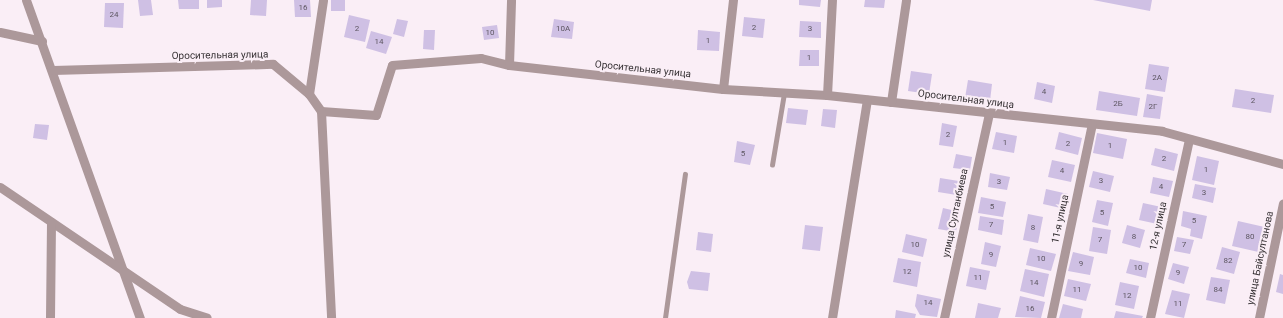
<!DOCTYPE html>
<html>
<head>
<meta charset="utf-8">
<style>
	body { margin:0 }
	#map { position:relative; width:1283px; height:318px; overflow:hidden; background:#faeef6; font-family:Roboto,sans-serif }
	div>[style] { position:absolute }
	.building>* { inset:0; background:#cfc0e4 }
	.service>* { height:4.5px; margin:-2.25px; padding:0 2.25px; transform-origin:2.25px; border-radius:2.25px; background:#ac989a }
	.minor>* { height:9px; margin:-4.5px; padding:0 4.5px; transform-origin:4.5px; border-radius:4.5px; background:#ac989a }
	span { translate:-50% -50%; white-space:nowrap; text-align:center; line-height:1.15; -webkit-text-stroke:4px #faeef6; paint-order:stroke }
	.number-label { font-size:8px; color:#5d5661 }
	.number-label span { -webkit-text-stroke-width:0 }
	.street-label { font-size:10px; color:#373235 }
</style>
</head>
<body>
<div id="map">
	<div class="building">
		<div style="clip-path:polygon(138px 0,151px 0,153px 15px,140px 16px)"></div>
		<div style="clip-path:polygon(178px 0,199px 0,199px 9px,179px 9px)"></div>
		<div style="clip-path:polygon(207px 0,222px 0,222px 7px,207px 8px)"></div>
		<div style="clip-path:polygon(251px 0,267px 0,266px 16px,250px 15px)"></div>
		<div style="clip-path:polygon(294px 0,310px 0,311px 17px,295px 17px)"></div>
		<div style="clip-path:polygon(331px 0,345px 0,345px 11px,331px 11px)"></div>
		<div style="clip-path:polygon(799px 0,821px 0,820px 7px,799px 5px)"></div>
		<div style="clip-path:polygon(865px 0,885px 0,884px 8px,864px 7px)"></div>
		<div style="clip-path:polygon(1093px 0,1152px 0,1150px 11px)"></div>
		<div style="clip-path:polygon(105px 3px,124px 3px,123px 28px,104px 27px)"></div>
		<div style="clip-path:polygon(349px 15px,370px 20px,365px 42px,344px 37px)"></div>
		<div style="clip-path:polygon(744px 17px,765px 19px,763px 38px,742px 36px)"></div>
		<div style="clip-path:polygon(397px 19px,408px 21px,404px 37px,393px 34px)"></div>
		<div style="clip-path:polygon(554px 19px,574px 22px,572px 39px,551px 37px)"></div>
		<div style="clip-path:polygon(800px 21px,821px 22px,821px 38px,799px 37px)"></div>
		<div style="clip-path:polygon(497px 25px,499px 38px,484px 40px,482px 27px)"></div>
		<div style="clip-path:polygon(424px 30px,435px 30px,434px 50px,423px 49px)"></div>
		<div style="clip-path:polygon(698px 30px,720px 32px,719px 51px,697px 50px)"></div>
		<div style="clip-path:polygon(371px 31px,392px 37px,386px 54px,366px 48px)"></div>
		<div style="clip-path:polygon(800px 50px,819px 50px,819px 66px,799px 66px)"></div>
		<div style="clip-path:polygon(1149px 64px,1169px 67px,1165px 92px,1145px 89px)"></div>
		<div style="clip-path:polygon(911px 71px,932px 74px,929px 94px,908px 91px)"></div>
		<div style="clip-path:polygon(968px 80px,992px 84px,990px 101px,965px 98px)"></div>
		<div style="clip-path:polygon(1037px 82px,1055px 86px,1052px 103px,1034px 99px)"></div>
		<div style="clip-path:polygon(1235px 89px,1274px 95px,1271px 113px,1232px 107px)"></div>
		<div style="clip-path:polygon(1099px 91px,1140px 98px,1137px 116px,1096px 110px)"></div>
		<div style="clip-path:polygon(1147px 94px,1163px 97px,1160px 119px,1143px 117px)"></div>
		<div style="clip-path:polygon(788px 108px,808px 110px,806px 125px,786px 123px)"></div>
		<div style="clip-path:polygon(823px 109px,837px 110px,835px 128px,821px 126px)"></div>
		<div style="clip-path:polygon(942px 123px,957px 126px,953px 147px,939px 145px)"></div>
		<div style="clip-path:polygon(35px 124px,49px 125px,47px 140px,33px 138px)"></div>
		<div style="clip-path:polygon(996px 132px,1017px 136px,1014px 153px,992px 149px)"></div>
		<div style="clip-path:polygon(1059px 132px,1082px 138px,1078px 155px,1055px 149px)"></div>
		<div style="clip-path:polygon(1097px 133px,1127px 139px,1123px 159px,1093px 153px)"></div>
		<div style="clip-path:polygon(737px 141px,755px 145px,750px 165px,734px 162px)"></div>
		<div style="clip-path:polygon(1155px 148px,1178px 154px,1174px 171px,1151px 165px)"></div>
		<div style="clip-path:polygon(956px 154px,972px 157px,970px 170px,953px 168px)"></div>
		<div style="clip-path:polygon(1197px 156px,1219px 161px,1214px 185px,1192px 180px)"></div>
		<div style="clip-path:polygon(1052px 160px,1075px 165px,1071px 182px,1048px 177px)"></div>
		<div style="clip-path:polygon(1093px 171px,1114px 176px,1110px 192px,1089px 187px)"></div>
		<div style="clip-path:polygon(990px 173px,1010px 177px,1007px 190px,988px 187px)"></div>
		<div style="clip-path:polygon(1153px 177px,1173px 181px,1169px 197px,1150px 193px)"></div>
		<div style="clip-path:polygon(940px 178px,965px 182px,963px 196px,938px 192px)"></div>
		<div style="clip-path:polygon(1195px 184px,1216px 188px,1213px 203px,1192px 198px)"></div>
		<div style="clip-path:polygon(1046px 189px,1068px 194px,1065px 209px,1043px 204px)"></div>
		<div style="clip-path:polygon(981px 197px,1006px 202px,1003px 217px,978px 213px)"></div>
		<div style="clip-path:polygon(1097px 200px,1113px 203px,1108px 226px,1092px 222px)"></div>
		<div style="clip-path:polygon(1143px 203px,1166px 208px,1162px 225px,1139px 220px)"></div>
		<div style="clip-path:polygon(943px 208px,960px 212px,956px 232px,938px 229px)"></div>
		<div style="clip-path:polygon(1183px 211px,1207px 216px,1202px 239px,1190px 236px,1191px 229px,1181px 226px)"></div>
		<div style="clip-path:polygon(1028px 214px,1043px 217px,1038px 243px,1023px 240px)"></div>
		<div style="clip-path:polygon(980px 216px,1004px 220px,1002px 235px,978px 230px)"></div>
		<div style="clip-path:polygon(1238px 221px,1269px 228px,1263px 253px,1232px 246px)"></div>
		<div style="clip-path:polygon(805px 225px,823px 227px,820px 251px,802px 249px)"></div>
		<div style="clip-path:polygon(1127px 225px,1145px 230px,1140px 248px,1122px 243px)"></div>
		<div style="clip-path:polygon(1093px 227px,1111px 230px,1107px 254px,1089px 251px)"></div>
		<div style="clip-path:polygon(698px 232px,713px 234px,711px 252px,696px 250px)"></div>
		<div style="clip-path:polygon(906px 234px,927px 239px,923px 257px,902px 252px)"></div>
		<div style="clip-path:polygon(1177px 237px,1194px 240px,1190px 254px,1174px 251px)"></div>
		<div style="clip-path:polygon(985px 242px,1001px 246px,996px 267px,981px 264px)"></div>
		<div style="clip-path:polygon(1222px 247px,1240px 252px,1234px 274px,1216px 269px)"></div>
		<div style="clip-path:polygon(1030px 248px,1056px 254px,1051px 271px,1026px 265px)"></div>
		<div style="clip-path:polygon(1073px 252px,1094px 257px,1090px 275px,1068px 271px)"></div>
		<div style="clip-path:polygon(898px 258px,921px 262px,917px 287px,893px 282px)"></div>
		<div style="clip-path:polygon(1130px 259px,1149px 263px,1146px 278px,1126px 273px)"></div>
		<div style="clip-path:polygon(1173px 263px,1189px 267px,1184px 284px,1168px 279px)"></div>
		<div style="clip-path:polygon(970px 267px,990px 271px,986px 290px,966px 286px)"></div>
		<div style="clip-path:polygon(1025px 269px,1049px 274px,1044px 297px,1020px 291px)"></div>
		<div style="clip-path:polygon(691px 271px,710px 273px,708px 291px,689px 289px,687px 282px)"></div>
		<div style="clip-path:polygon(1280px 274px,1283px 275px,1283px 294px,1276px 292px)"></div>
		<div style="clip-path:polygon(1211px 277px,1230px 280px,1225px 304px,1206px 300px)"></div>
		<div style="clip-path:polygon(1068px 279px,1091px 284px,1086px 301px,1064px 296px)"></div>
		<div style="clip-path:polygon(1120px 282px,1139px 286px,1134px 309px,1115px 305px)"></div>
		<div style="clip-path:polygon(1172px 290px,1190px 294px,1184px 318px,1165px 314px)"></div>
		<div style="clip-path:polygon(917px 294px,941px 299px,937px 317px,920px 315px,915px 306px)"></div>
		<div style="clip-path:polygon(1020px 296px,1045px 302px,1041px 318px,1015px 317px)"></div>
		<div style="clip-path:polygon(978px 303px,1001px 308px,998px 318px,975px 318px)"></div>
		<div style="clip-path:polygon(1063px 304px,1083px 309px,1081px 318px,1059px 318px)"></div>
		<div style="clip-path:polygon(896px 310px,916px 314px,915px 318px,895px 318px)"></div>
		<div style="clip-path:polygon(1116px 311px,1143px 316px,1142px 318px,1114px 318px)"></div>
	</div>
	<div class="service">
		<div style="left:772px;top:165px;width:73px;rotate:-80.5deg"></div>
		<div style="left:665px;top:318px;width:145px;rotate:-82.1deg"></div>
	</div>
	<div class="minor">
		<div style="left:26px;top:0;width:338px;rotate:70.3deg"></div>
		<div style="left:0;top:32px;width:43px;rotate:12.1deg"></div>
		<div style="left:509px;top:65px;width:65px;rotate:-88.2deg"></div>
		<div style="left:53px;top:70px;width:220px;rotate:-1.6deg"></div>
		<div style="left:273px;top:64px;width:47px;rotate:39.8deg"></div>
		<div style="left:309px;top:94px;width:21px;rotate:55deg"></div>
		<div style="left:321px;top:111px;width:55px;rotate:4.2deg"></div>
		<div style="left:376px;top:115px;width:52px;rotate:-72.3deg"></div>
		<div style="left:392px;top:65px;width:89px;rotate:-4.5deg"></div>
		<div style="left:481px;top:58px;width:29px;rotate:14deg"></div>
		<div style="left:509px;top:65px;width:215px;rotate:6.4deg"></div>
		<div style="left:723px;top:89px;width:104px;rotate:3.3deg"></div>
		<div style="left:827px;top:95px;width:337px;rotate:6.1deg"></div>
		<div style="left:1162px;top:131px;width:125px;rotate:15.3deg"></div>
		<div style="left:723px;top:89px;width:90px;rotate:-83.6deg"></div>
		<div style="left:309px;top:94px;width:95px;rotate:-81.5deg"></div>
		<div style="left:827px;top:95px;width:95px;rotate:-87deg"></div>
		<div style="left:891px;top:102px;width:103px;rotate:-81.6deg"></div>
		<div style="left:321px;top:111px;width:207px;rotate:87.2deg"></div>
		<div style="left:0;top:187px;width:217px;rotate:34.1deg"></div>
		<div style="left:180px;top:309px;width:28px;rotate:18deg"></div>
		<div style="left:50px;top:318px;width:96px;rotate:-89.4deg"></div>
		<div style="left:832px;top:318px;width:221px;rotate:-80.9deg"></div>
		<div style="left:944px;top:318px;width:209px;rotate:-77.6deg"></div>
		<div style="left:1051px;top:318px;width:198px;rotate:-78.1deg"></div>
		<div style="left:1150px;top:318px;width:183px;rotate:-77.7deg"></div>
		<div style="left:1259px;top:318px;width:117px;rotate:-78.2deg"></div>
	</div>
	<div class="number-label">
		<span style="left:303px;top:8px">16</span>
		<span style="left:114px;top:15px">24</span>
		<span style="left:754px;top:28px">2</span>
		<span style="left:357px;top:29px">2</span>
		<span style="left:563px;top:29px">10А</span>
		<span style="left:810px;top:29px">3</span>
		<span style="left:490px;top:33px">10</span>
		<span style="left:708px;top:41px">1</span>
		<span style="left:379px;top:42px">14</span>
		<span style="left:809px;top:58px">1</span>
		<span style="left:1157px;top:78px">2А</span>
		<span style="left:1044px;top:92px">4</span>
		<span style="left:1253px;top:101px">2</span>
		<span style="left:1118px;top:104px">2Б</span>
		<span style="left:1153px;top:107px">2Г</span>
		<span style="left:948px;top:135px">2</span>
		<span style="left:1005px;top:143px">1</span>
		<span style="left:1068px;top:144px">2</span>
		<span style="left:1110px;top:146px">1</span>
		<span style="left:743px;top:154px">5</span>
		<span style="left:1164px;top:159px">2</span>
		<span style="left:1206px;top:170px">1</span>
		<span style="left:1062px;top:171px">4</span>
		<span style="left:1101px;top:181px">3</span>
		<span style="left:999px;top:182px">3</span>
		<span style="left:1161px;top:187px">4</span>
		<span style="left:1204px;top:193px">3</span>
		<span style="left:992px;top:207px">5</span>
		<span style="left:1102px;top:213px">5</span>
		<span style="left:1194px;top:221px">5</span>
		<span style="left:991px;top:225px">7</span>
		<span style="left:1033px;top:228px">8</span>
		<span style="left:1134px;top:237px">8</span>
		<span style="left:1250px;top:237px">80</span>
		<span style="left:1100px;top:240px">7</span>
		<span style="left:915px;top:245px">10</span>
		<span style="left:1184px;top:245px">7</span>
		<span style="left:991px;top:255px">9</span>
		<span style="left:1041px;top:259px">10</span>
		<span style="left:1228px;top:261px">82</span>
		<span style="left:1081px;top:264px">9</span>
		<span style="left:1138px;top:268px">10</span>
		<span style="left:907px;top:272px">12</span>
		<span style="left:1178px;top:273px">9</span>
		<span style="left:978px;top:278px">11</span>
		<span style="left:1034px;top:283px">14</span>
		<span style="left:1077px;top:290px">11</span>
		<span style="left:1218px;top:290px">84</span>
		<span style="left:1127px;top:296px">12</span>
		<span style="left:928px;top:303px">14</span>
		<span style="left:1178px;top:304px">11</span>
		<span style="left:1030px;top:309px">16</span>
	</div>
	<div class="street-label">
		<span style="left:220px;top:55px;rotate:-1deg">Оросительная улица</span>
		<span style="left:643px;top:69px;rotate:6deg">Оросительная улица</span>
		<span style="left:966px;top:99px;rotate:7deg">Оросительная улица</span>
		<span style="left:955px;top:213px;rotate:-78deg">улица Султанбиева</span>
		<span style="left:1060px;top:219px;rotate:-78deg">11-я улица</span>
		<span style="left:1158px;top:226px;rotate:-78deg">12-я улица</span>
		<span style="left:1260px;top:258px;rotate:-78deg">улица Байсултанова</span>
	</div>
</div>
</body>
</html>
